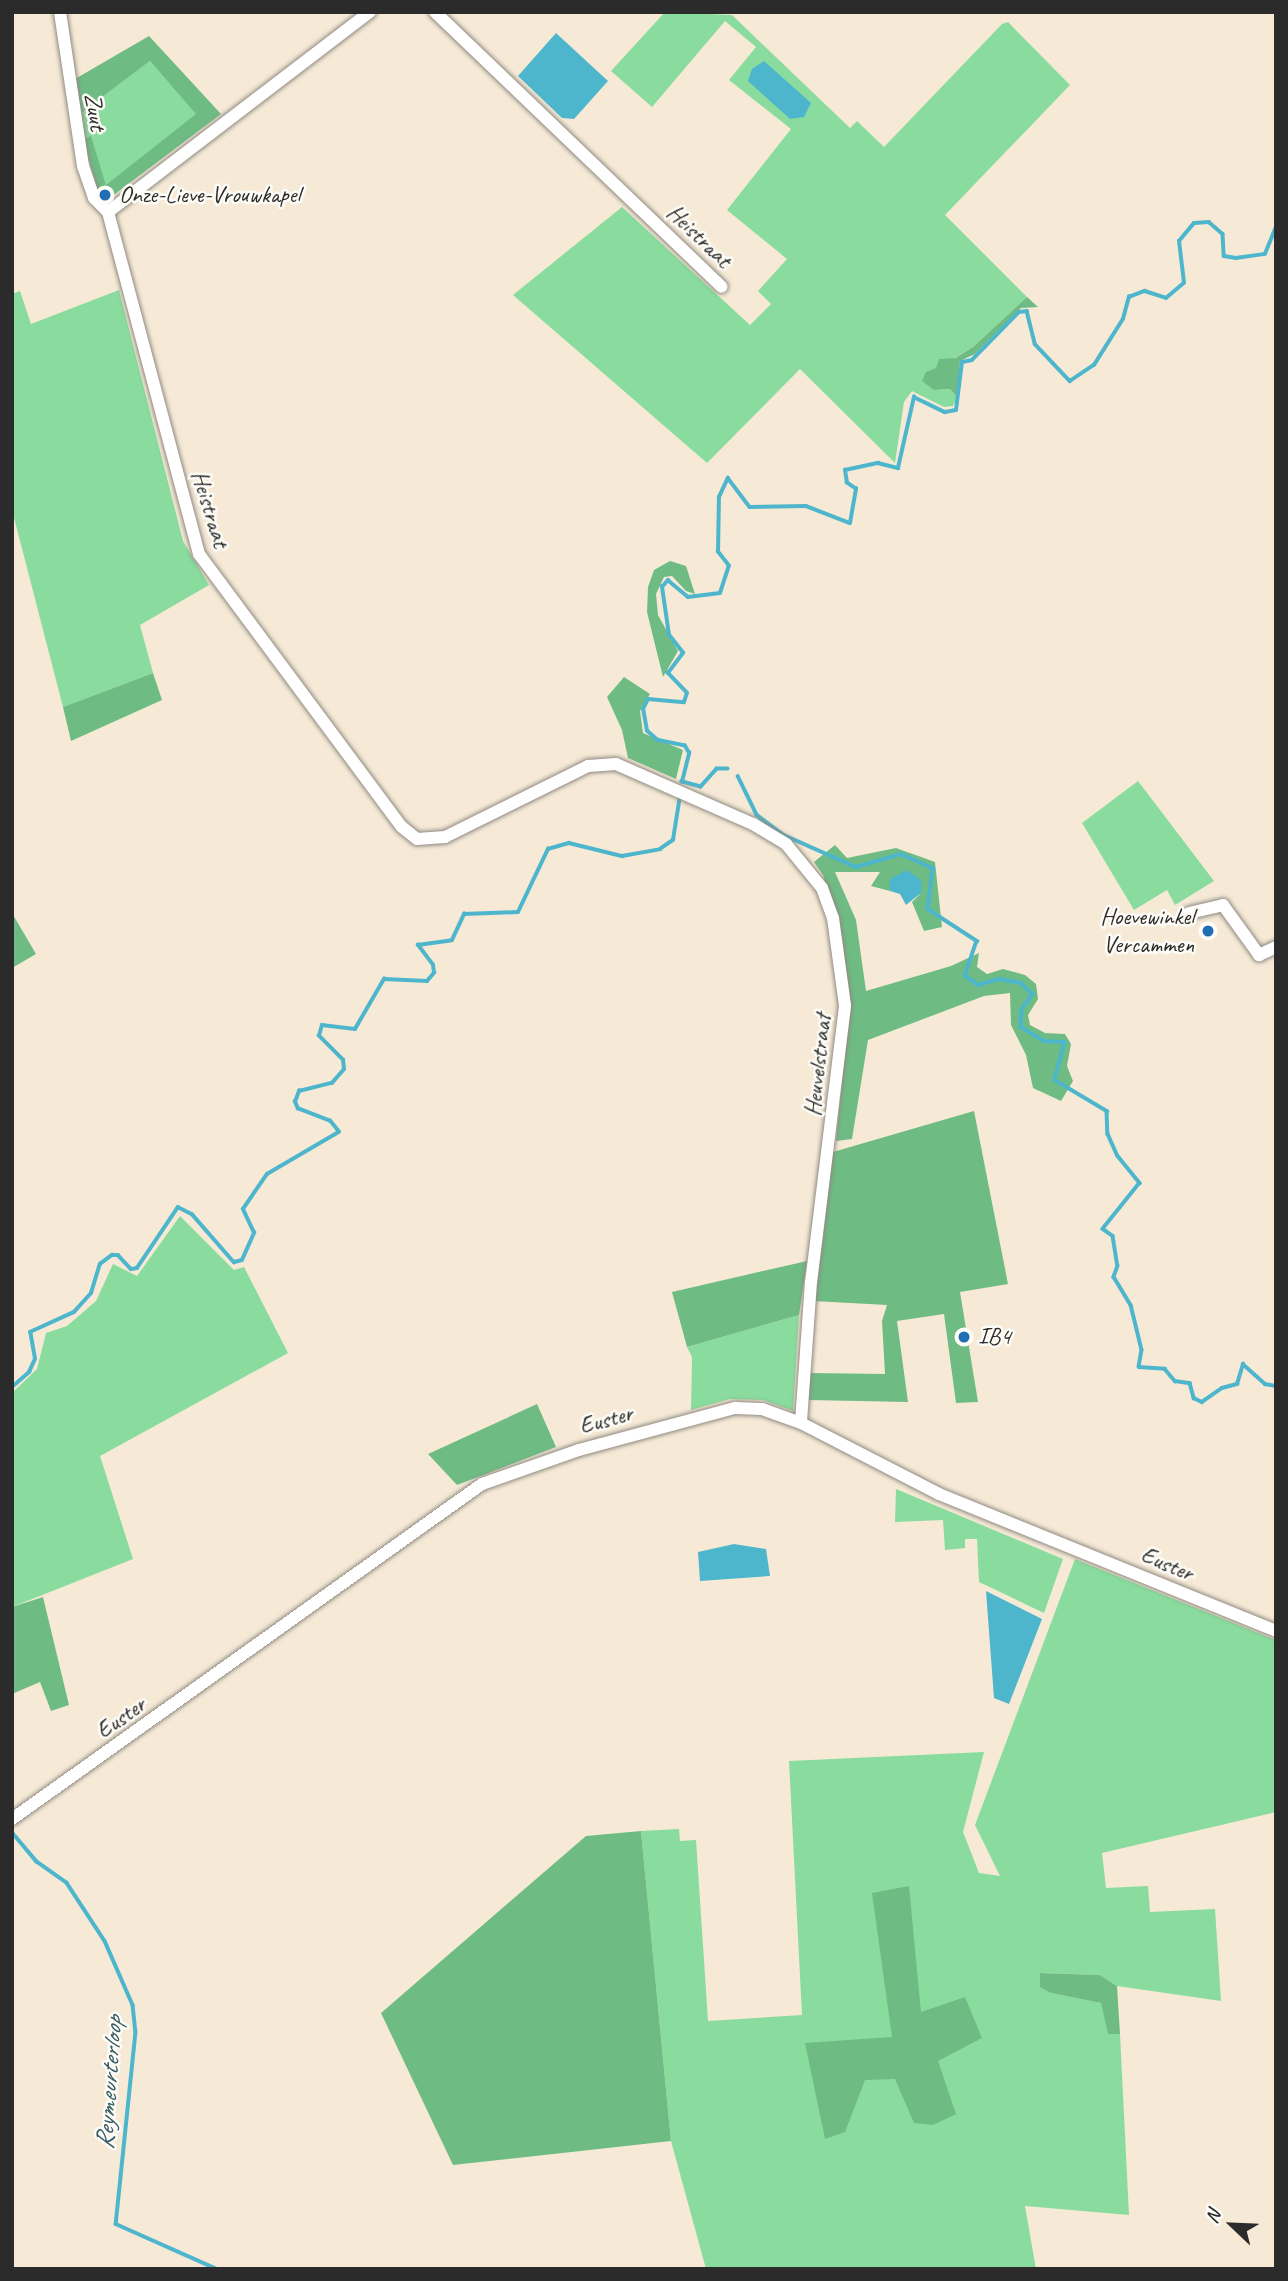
<!DOCTYPE html>
<html>
<head>
<meta charset="utf-8">
<style>
	body { margin:0 }
	#map { position:relative; width:1288px; height:2281px; overflow:hidden; background:#f6ead7; font-family:Caveat,sans-serif }
	div>[style] { position:absolute }
	.green>* { inset:0; background:#89dc9d }
	.forest>* { inset:0; background:#6ebc84 }
	.water>* { inset:0; background:#4eb6cc }
	.stream>* { height:3.5px; margin:-1.75px; padding:0 1.75px; transform-origin:1.75px; border-radius:1.75px; background:#4eb6cc }
	.roads { filter:drop-shadow(0 0 2px #908a81) drop-shadow(0 0 2px #908a81) }
	.street>* { height:12px; margin:-6px; padding:0 6px; transform-origin:6px; border-radius:6px; background:#fff }
	.dots>* { width:19px; height:19px; translate:-50% -50%; box-sizing:border-box; border:4px solid #fdfcf7; border-radius:50% }
	span { translate:-50% -50%; white-space:nowrap; text-align:center; line-height:1.15; -webkit-text-stroke:5px #fdfcf7; paint-order:stroke }
	.street-label { font-size:24px; color:#2b2b2b }
	.poi-label { font-size:24px; color:#2b2b2b }
	.left { translate:0 -50%; text-align:left }
	.right { translate:-100% -50%; text-align:right }
	.water-label { font-size:26px; color:#375c63; font-style:italic }
	.frame { position:absolute; inset:0; border:14px solid #2b2b2b; pointer-events:none }
	.north { position:absolute; left:1197px; top:2190px; width:70px; height:70px; -webkit-text-stroke:5px #fdfcf7; paint-order:stroke; rotate:293deg; font-size:19px; font-weight:700; line-height:28px; text-align:center; color:#2b2b2b }
	.north::after { content:''; display:block; margin:auto; width:24px; height:32px; background:#2b2b2b; clip-path:polygon(50% 0,100% 100%,50% 72%,0 100%) }
</style>
</head>
<body>
<div id="map">
	<div class="green">
		<div style="clip-path:polygon(665px 12px,732px 15px,850px 128px,857px 121px,884px 147px,1002px 24px,1008px 22px,1070px 85px,945px 215px,1027px 297px,973px 347px,937px 368px,926px 382px,934px 390px,950px 389px,957px 397px,953px 406px,944px 407px,912px 391px,904px 402px,895px 463px,800px 369px,707px 463px,513px 295px,622px 207px,750px 325px,771px 304px,758px 291px,787px 259px,727px 210px,791px 129px,729px 80px,756px 47px,725px 21px,652px 107px,611px 71px)"></div>
		<div style="clip-path:polygon(150px 61px,197px 114px,106px 186px,91px 137px,83px 140px,81px 113px)"></div>
		<div style="clip-path:polygon(119px 290px,183px 541px,209px 585px,140px 625px,153px 673px,63px 707px,12px 510px,12px 294px,20px 291px,31px 324px)"></div>
		<div style="clip-path:polygon(1138px 781px,1214px 881px,1175px 905px,1167px 890px,1134px 910px,1082px 823px)"></div>
		<div style="clip-path:polygon(180px 1216px,234px 1270px,244px 1267px,288px 1353px,100px 1456px,133px 1559px,12px 1607px,12px 1393px,37px 1369px,46px 1333px,67px 1326px,96px 1301px,113px 1264px,137px 1276px)"></div>
		<div style="clip-path:polygon(799px 1315px,793px 1411px,763px 1400px,730px 1399px,691px 1410px,692px 1357px,687px 1347px)"></div>
		<div style="clip-path:polygon(896px 1489px,1063px 1559px,1044px 1613px,979px 1582px,977px 1539px,965px 1539px,965px 1548px,945px 1550px,943px 1520px,895px 1522px)"></div>
		<div style="clip-path:polygon(1075px 1559px,1276px 1640px,1276px 1812px,1102px 1853px,1106px 1888px,1148px 1886px,1150px 1912px,1215px 1909px,1221px 2001px,1117px 1986px,1100px 1975px,1040px 1973px,1051px 1993px,1102px 2003px,1108px 2034px,1120px 2034px,1129px 2215px,1025px 2206px,1036px 2269px,706px 2269px,671px 2141px,641px 1831px,679px 1829px,680px 1841px,696px 1840px,708px 2021px,802px 2015px,789px 1761px,984px 1752px,963px 1832px,979px 1873px,1000px 1876px,975px 1825px)"></div>
	</div>
	<div class="forest">
		<div style="clip-path:polygon(149px 36px,221px 114px,107px 200px,100px 198px,83px 140px,91px 136px,106px 185px,196px 114px,150px 61px,81px 113px,75px 79px)"></div>
		<div style="clip-path:polygon(1027px 297px,1038px 307px,1021px 308px,975px 354px,960px 361px,957px 397px,950px 389px,934px 390px,922px 381px,926px 372px,936px 368px,939px 359px,955px 358px,973px 347px)"></div>
		<div style="clip-path:polygon(670px 561px,686px 566px,695px 594px,686px 591px,672px 576px,664px 577px,656px 594px,658px 615px,678px 651px,663px 677px,647px 612px,648px 587px,654px 570px)"></div>
		<div style="clip-path:polygon(153px 673px,162px 700px,71px 741px,63px 707px)"></div>
		<div style="clip-path:polygon(624px 677px,650px 694px,640px 711px,643px 733px,683px 750px,676px 779px,628px 758px,622px 730px,607px 697px)"></div>
		<div style="clip-path:polygon(835px 845px,847px 858px,896px 848px,935px 862px,942px 927px,924px 931px,912px 902px,921px 893px,890px 879px,890px 891px,871px 886px,880px 872px,835px 872px,856px 920px,866px 991px,951px 966px,979px 953px,977px 967px,987px 974px,1003px 969px,1025px 975px,1036px 984px,1038px 999px,1028px 1015px,1030px 1025px,1045px 1033px,1065px 1034px,1071px 1044px,1067px 1066px,1073px 1081px,1061px 1101px,1033px 1088px,1026px 1055px,1011px 1025px,1010px 993px,984px 996px,868px 1040px,852px 1139px,836px 1141px,850px 998px,842px 938px,823px 875px,814px 862px)"></div>
		<div style="clip-path:polygon(12px 913px,36px 954px,12px 968px)"></div>
		<div style="clip-path:polygon(974px 1111px,1008px 1284px,960px 1292px,978px 1402px,956px 1403px,944px 1314px,897px 1321px,908px 1402px,808px 1400px,810px 1373px,885px 1374px,882px 1321px,887px 1305px,813px 1301px,833px 1152px)"></div>
		<div style="clip-path:polygon(807px 1261px,799px 1315px,687px 1347px,672px 1292px)"></div>
		<div style="clip-path:polygon(537px 1404px,556px 1447px,457px 1485px,428px 1454px)"></div>
		<div style="clip-path:polygon(43px 1597px,69px 1705px,51px 1711px,40px 1682px,12px 1694px,12px 1607px)"></div>
		<div style="clip-path:polygon(641px 1831px,671px 2141px,453px 2165px,381px 2013px,586px 1836px)"></div>
		<div style="clip-path:polygon(909px 1886px,921px 2012px,965px 1997px,982px 2038px,938px 2061px,956px 2114px,933px 2125px,914px 2123px,895px 2079px,865px 2080px,845px 2132px,825px 2139px,805px 2043px,892px 2037px,872px 1893px)"></div>
		<div style="clip-path:polygon(1040px 1973px,1100px 1975px,1117px 1986px,1120px 2034px,1108px 2034px,1101px 2003px,1051px 1993px,1040px 1987px)"></div>
	</div>
	<div class="water">
		<div style="clip-path:polygon(556px 33px,608px 81px,574px 119px,562px 118px,518px 76px)"></div>
		<div style="clip-path:polygon(764px 61px,811px 103px,804px 117px,790px 119px,748px 81px,752px 69px)"></div>
		<div style="clip-path:polygon(907px 870px,922px 881px,921px 893px,906px 905px,900px 894px,890px 891px,890px 879px)"></div>
		<div style="clip-path:polygon(734px 1544px,766px 1549px,770px 1576px,700px 1581px,698px 1552px)"></div>
		<div style="clip-path:polygon(986px 1591px,1042px 1619px,1009px 1704px,994px 1698px)"></div>
	</div>
	<div class="stream">
		<div style="left:728px;top:769px;width:11px;rotate:180deg"></div>
		<div style="left:717px;top:769px;width:24px;rotate:132deg"></div>
		<div style="left:701px;top:787px;width:20px;rotate:-165deg"></div>
		<div style="left:682px;top:782px;width:30px;rotate:-76deg"></div>
		<div style="left:689px;top:753px;width:8px;rotate:-120deg"></div>
		<div style="left:685px;top:746px;width:29px;rotate:-168deg"></div>
		<div style="left:657px;top:740px;width:13px;rotate:-138deg"></div>
		<div style="left:647px;top:731px;width:22px;rotate:-100deg"></div>
		<div style="left:643px;top:709px;width:11px;rotate:-63deg"></div>
		<div style="left:648px;top:699px;width:36px;rotate:5deg"></div>
		<div style="left:684px;top:702px;width:9px;rotate:-72deg"></div>
		<div style="left:687px;top:693px;width:28px;rotate:-134deg"></div>
		<div style="left:668px;top:673px;width:25px;rotate:-53deg"></div>
		<div style="left:683px;top:653px;width:23px;rotate:-128deg"></div>
		<div style="left:669px;top:635px;width:49px;rotate:-98.3deg"></div>
		<div style="left:662px;top:587px;width:9px;rotate:-49deg"></div>
		<div style="left:668px;top:580px;width:26px;rotate:40deg"></div>
		<div style="left:688px;top:597px;width:32px;rotate:-7deg"></div>
		<div style="left:720px;top:593px;width:28px;rotate:-72deg"></div>
		<div style="left:729px;top:566px;width:18px;rotate:-128deg"></div>
		<div style="left:718px;top:552px;width:55px;rotate:-89deg"></div>
		<div style="left:719px;top:497px;width:21px;rotate:-65deg"></div>
		<div style="left:728px;top:478px;width:36px;rotate:53deg"></div>
		<div style="left:750px;top:507px;width:56px;rotate:-1deg"></div>
		<div style="left:806px;top:506px;width:47px;rotate:21.1deg"></div>
		<div style="left:850px;top:523px;width:35px;rotate:-80deg"></div>
		<div style="left:856px;top:489px;width:11px;rotate:-146deg"></div>
		<div style="left:847px;top:483px;width:13px;rotate:-99deg"></div>
		<div style="left:845px;top:470px;width:34px;rotate:-12deg"></div>
		<div style="left:878px;top:463px;width:21px;rotate:14deg"></div>
		<div style="left:898px;top:468px;width:73px;rotate:-77.3deg"></div>
		<div style="left:914px;top:397px;width:34px;rotate:26deg"></div>
		<div style="left:945px;top:412px;width:11px;rotate:-10deg"></div>
		<div style="left:956px;top:410px;width:48px;rotate:-82.9deg"></div>
		<div style="left:962px;top:362px;width:10px;rotate:-11deg"></div>
		<div style="left:972px;top:360px;width:67px;rotate:-45.6deg"></div>
		<div style="left:1019px;top:312px;width:8px;rotate:-7deg"></div>
		<div style="left:1027px;top:311px;width:34px;rotate:76deg"></div>
		<div style="left:1035px;top:344px;width:51px;rotate:46.6deg"></div>
		<div style="left:1070px;top:381px;width:29px;rotate:-34deg"></div>
		<div style="left:1094px;top:365px;width:54px;rotate:-57.8deg"></div>
		<div style="left:1123px;top:319px;width:23px;rotate:-75deg"></div>
		<div style="left:1129px;top:297px;width:17px;rotate:-21deg"></div>
		<div style="left:1145px;top:291px;width:22px;rotate:18deg"></div>
		<div style="left:1166px;top:298px;width:23px;rotate:-40deg"></div>
		<div style="left:1184px;top:283px;width:42px;rotate:-96.8deg"></div>
		<div style="left:1179px;top:241px;width:23px;rotate:-50deg"></div>
		<div style="left:1194px;top:223px;width:15px;rotate:-4deg"></div>
		<div style="left:1209px;top:222px;width:18px;rotate:41deg"></div>
		<div style="left:1223px;top:234px;width:22px;rotate:87deg"></div>
		<div style="left:1224px;top:256px;width:12px;rotate:9deg"></div>
		<div style="left:1236px;top:258px;width:29px;rotate:-8deg"></div>
		<div style="left:1265px;top:254px;width:29px;rotate:-68deg"></div>
		<div style="left:738px;top:776px;width:43px;rotate:64deg"></div>
		<div style="left:757px;top:815px;width:34px;rotate:37deg"></div>
		<div style="left:784px;top:835px;width:79px;rotate:24deg"></div>
		<div style="left:856px;top:867px;width:47px;rotate:-16.1deg"></div>
		<div style="left:901px;top:854px;width:35px;rotate:24deg"></div>
		<div style="left:933px;top:868px;width:41px;rotate:97deg"></div>
		<div style="left:928px;top:909px;width:59px;rotate:33.1deg"></div>
		<div style="left:977px;top:941px;width:36px;rotate:109deg"></div>
		<div style="left:965px;top:975px;width:16px;rotate:38deg"></div>
		<div style="left:978px;top:985px;width:22px;rotate:-16deg"></div>
		<div style="left:999px;top:979px;width:22px;rotate:10deg"></div>
		<div style="left:1021px;top:983px;width:16px;rotate:43deg"></div>
		<div style="left:1033px;top:994px;width:19px;rotate:125deg"></div>
		<div style="left:1022px;top:1010px;width:17px;rotate:93deg"></div>
		<div style="left:1021px;top:1027px;width:27px;rotate:31deg"></div>
		<div style="left:1044px;top:1041px;width:21px;rotate:3deg"></div>
		<div style="left:1065px;top:1042px;width:39px;rotate:105deg"></div>
		<div style="left:1055px;top:1080px;width:61px;rotate:30.8deg"></div>
		<div style="left:1107px;top:1111px;width:23px;rotate:88deg"></div>
		<div style="left:1108px;top:1134px;width:24px;rotate:66deg"></div>
		<div style="left:1118px;top:1156px;width:35px;rotate:51deg"></div>
		<div style="left:1140px;top:1183px;width:59px;rotate:128.8deg"></div>
		<div style="left:1103px;top:1229px;width:12px;rotate:35deg"></div>
		<div style="left:1113px;top:1236px;width:30px;rotate:81deg"></div>
		<div style="left:1118px;top:1266px;width:12px;rotate:110deg"></div>
		<div style="left:1114px;top:1277px;width:33px;rotate:59deg"></div>
		<div style="left:1131px;top:1305px;width:46px;rotate:76.3deg"></div>
		<div style="left:1142px;top:1350px;width:17px;rotate:100deg"></div>
		<div style="left:1139px;top:1367px;width:26px;rotate:4deg"></div>
		<div style="left:1165px;top:1369px;width:16px;rotate:50deg"></div>
		<div style="left:1175px;top:1381px;width:15px;rotate:8deg"></div>
		<div style="left:1190px;top:1383px;width:16px;rotate:75deg"></div>
		<div style="left:1194px;top:1398px;width:9px;rotate:27deg"></div>
		<div style="left:1202px;top:1402px;width:24px;rotate:-35deg"></div>
		<div style="left:1222px;top:1388px;width:16px;rotate:-15deg"></div>
		<div style="left:1237px;top:1384px;width:21px;rotate:-73deg"></div>
		<div style="left:1243px;top:1364px;width:30px;rotate:42deg"></div>
		<div style="left:1265px;top:1384px;width:11px;rotate:10deg"></div>
		<div style="left:12px;top:1387px;width:23px;rotate:-41deg"></div>
		<div style="left:29px;top:1372px;width:14px;rotate:-65deg"></div>
		<div style="left:35px;top:1359px;width:27px;rotate:-100deg"></div>
		<div style="left:30px;top:1332px;width:48px;rotate:-24.4deg"></div>
		<div style="left:74px;top:1312px;width:25px;rotate:-48deg"></div>
		<div style="left:91px;top:1293px;width:30px;rotate:-73deg"></div>
		<div style="left:100px;top:1264px;width:15px;rotate:-37deg"></div>
		<div style="left:112px;top:1255px;width:6px"></div>
		<div style="left:118px;top:1255px;width:19px;rotate:47deg"></div>
		<div style="left:131px;top:1269px;width:6px;rotate:-9deg"></div>
		<div style="left:137px;top:1268px;width:73px;rotate:-56.1deg"></div>
		<div style="left:178px;top:1207px;width:16px;rotate:27deg"></div>
		<div style="left:192px;top:1214px;width:64px;rotate:48.8deg"></div>
		<div style="left:234px;top:1262px;width:8px;rotate:-14deg"></div>
		<div style="left:242px;top:1260px;width:30px;rotate:-66deg"></div>
		<div style="left:254px;top:1233px;width:26px;rotate:-115deg"></div>
		<div style="left:243px;top:1209px;width:42px;rotate:-55.6deg"></div>
		<div style="left:267px;top:1174px;width:83px;rotate:-30.3deg"></div>
		<div style="left:339px;top:1132px;width:14px;rotate:-129deg"></div>
		<div style="left:330px;top:1121px;width:34px;rotate:-159deg"></div>
		<div style="left:298px;top:1109px;width:8px;rotate:-113deg"></div>
		<div style="left:295px;top:1102px;width:12px;rotate:-70deg"></div>
		<div style="left:299px;top:1091px;width:34px;rotate:-14deg"></div>
		<div style="left:332px;top:1083px;width:18px;rotate:-49deg"></div>
		<div style="left:344px;top:1069px;width:9px;rotate:-96deg"></div>
		<div style="left:343px;top:1060px;width:34px;rotate:-135deg"></div>
		<div style="left:319px;top:1036px;width:11px;rotate:-75deg"></div>
		<div style="left:322px;top:1025px;width:33px;rotate:7deg"></div>
		<div style="left:355px;top:1029px;width:58px;rotate:-59.9deg"></div>
		<div style="left:384px;top:979px;width:43px;rotate:2.7deg"></div>
		<div style="left:427px;top:981px;width:11px;rotate:-49deg"></div>
		<div style="left:434px;top:973px;width:8px;rotate:-97deg"></div>
		<div style="left:433px;top:965px;width:25px;rotate:-127deg"></div>
		<div style="left:418px;top:945px;width:34px;rotate:-8deg"></div>
		<div style="left:452px;top:940px;width:29px;rotate:-65deg"></div>
		<div style="left:464px;top:914px;width:54px;rotate:-2.1deg"></div>
		<div style="left:518px;top:912px;width:70px;rotate:-64.5deg"></div>
		<div style="left:548px;top:849px;width:22px;rotate:-16deg"></div>
		<div style="left:569px;top:843px;width:55px;rotate:13.8deg"></div>
		<div style="left:622px;top:856px;width:39px;rotate:-10deg"></div>
		<div style="left:660px;top:849px;width:16px;rotate:-35deg"></div>
		<div style="left:673px;top:840px;width:45px;rotate:-81deg"></div>
		<div style="left:12px;top:1832px;width:38px;rotate:50deg"></div>
		<div style="left:36px;top:1861px;width:38px;rotate:35deg"></div>
		<div style="left:67px;top:1883px;width:69px;rotate:56.8deg"></div>
		<div style="left:105px;top:1941px;width:70px;rotate:66.4deg"></div>
		<div style="left:133px;top:2005px;width:27px;rotate:84deg"></div>
		<div style="left:136px;top:2032px;width:193px;rotate:95.9deg"></div>
		<div style="left:116px;top:2224px;width:111px;rotate:24deg"></div>
	</div>
	<div class="roads">
		<div class="street">
			<div style="left:60px;top:12px;width:156px;rotate:81.5deg"></div>
			<div style="left:83px;top:166px;width:34px;rotate:71deg"></div>
			<div style="left:94px;top:198px;width:20px;rotate:45deg"></div>
			<div style="left:435px;top:12px;width:397px;rotate:43.8deg"></div>
			<div style="left:108px;top:212px;width:354px;rotate:75.1deg"></div>
			<div style="left:199px;top:554px;width:340px;rotate:53.4deg"></div>
			<div style="left:402px;top:827px;width:19px;rotate:39deg"></div>
			<div style="left:417px;top:839px;width:28px;rotate:-4deg"></div>
			<div style="left:445px;top:837px;width:160px;rotate:-26.4deg"></div>
			<div style="left:588px;top:766px;width:28px;rotate:-4deg"></div>
			<div style="left:616px;top:764px;width:150px;rotate:23.7deg"></div>
			<div style="left:753px;top:824px;width:39px;rotate:31deg"></div>
			<div style="left:786px;top:844px;width:57px;rotate:50.7deg"></div>
			<div style="left:822px;top:888px;width:32px;rotate:70deg"></div>
			<div style="left:833px;top:918px;width:89px;rotate:82.2deg"></div>
			<div style="left:845px;top:1006px;width:278px;rotate:97deg"></div>
			<div style="left:811px;top:1282px;width:141px;rotate:94.1deg"></div>
			<div style="left:108px;top:212px;width:330px;rotate:-37.4deg"></div>
			<div style="left:1189px;top:913px;width:35px;rotate:-13deg"></div>
			<div style="left:1223px;top:905px;width:62px;rotate:54.2deg"></div>
			<div style="left:1259px;top:955px;width:19px;rotate:-25deg"></div>
			<div style="left:12px;top:1819px;width:577px;rotate:-35.48deg"></div>
			<div style="left:482px;top:1484px;width:103px;rotate:-19.3deg"></div>
			<div style="left:579px;top:1450px;width:162px;rotate:-15.1deg"></div>
			<div style="left:735px;top:1408px;width:27px;rotate:2deg"></div>
			<div style="left:762px;top:1409px;width:41px;rotate:19.7deg"></div>
			<div style="left:801px;top:1423px;width:155px;rotate:27.2deg"></div>
			<div style="left:939px;top:1494px;width:364px;rotate:22.1deg"></div>
		</div>
	</div>
	<div class="dots">
		<div style="left:105px;top:195px;background:#1f6fb2"></div>
		<div style="left:1208px;top:931px;background:#1f6fb2"></div>
		<div style="left:964px;top:1337px;background:#1f6fb2"></div>
	</div>
	<div class="street-label">
		<span style="left:95px;top:112px;rotate:81deg">Zuut</span>
		<span style="left:699px;top:236px;rotate:44deg">Heistraat</span>
		<span style="left:210px;top:509px;rotate:73deg">Heistraat</span>
		<span style="left:818px;top:1065px;rotate:-84deg">Heuvelstraat</span>
		<span style="left:606px;top:1420px;rotate:-16deg">Euster</span>
		<span style="left:1167px;top:1564px;rotate:22deg">Euster</span>
		<span style="left:121px;top:1718px;rotate:-36deg">Euster</span>
	</div>
	<div class="poi-label">
		<span class="left" style="left:119px;top:195px">Onze-Lieve-Vrouwkapel</span>
		<span class="right" style="left:1194px;top:931px">Hoevewinkel<br>Vercammen</span>
		<span class="left" style="left:978px;top:1337px">IB4</span>
	</div>
	<div class="water-label">
		<span style="left:109px;top:2083px;rotate:-86deg">Reymeurterloop</span>
	</div>
	<div class="frame"></div>
	<div class="north">N</div>
</div>
</body>
</html>
